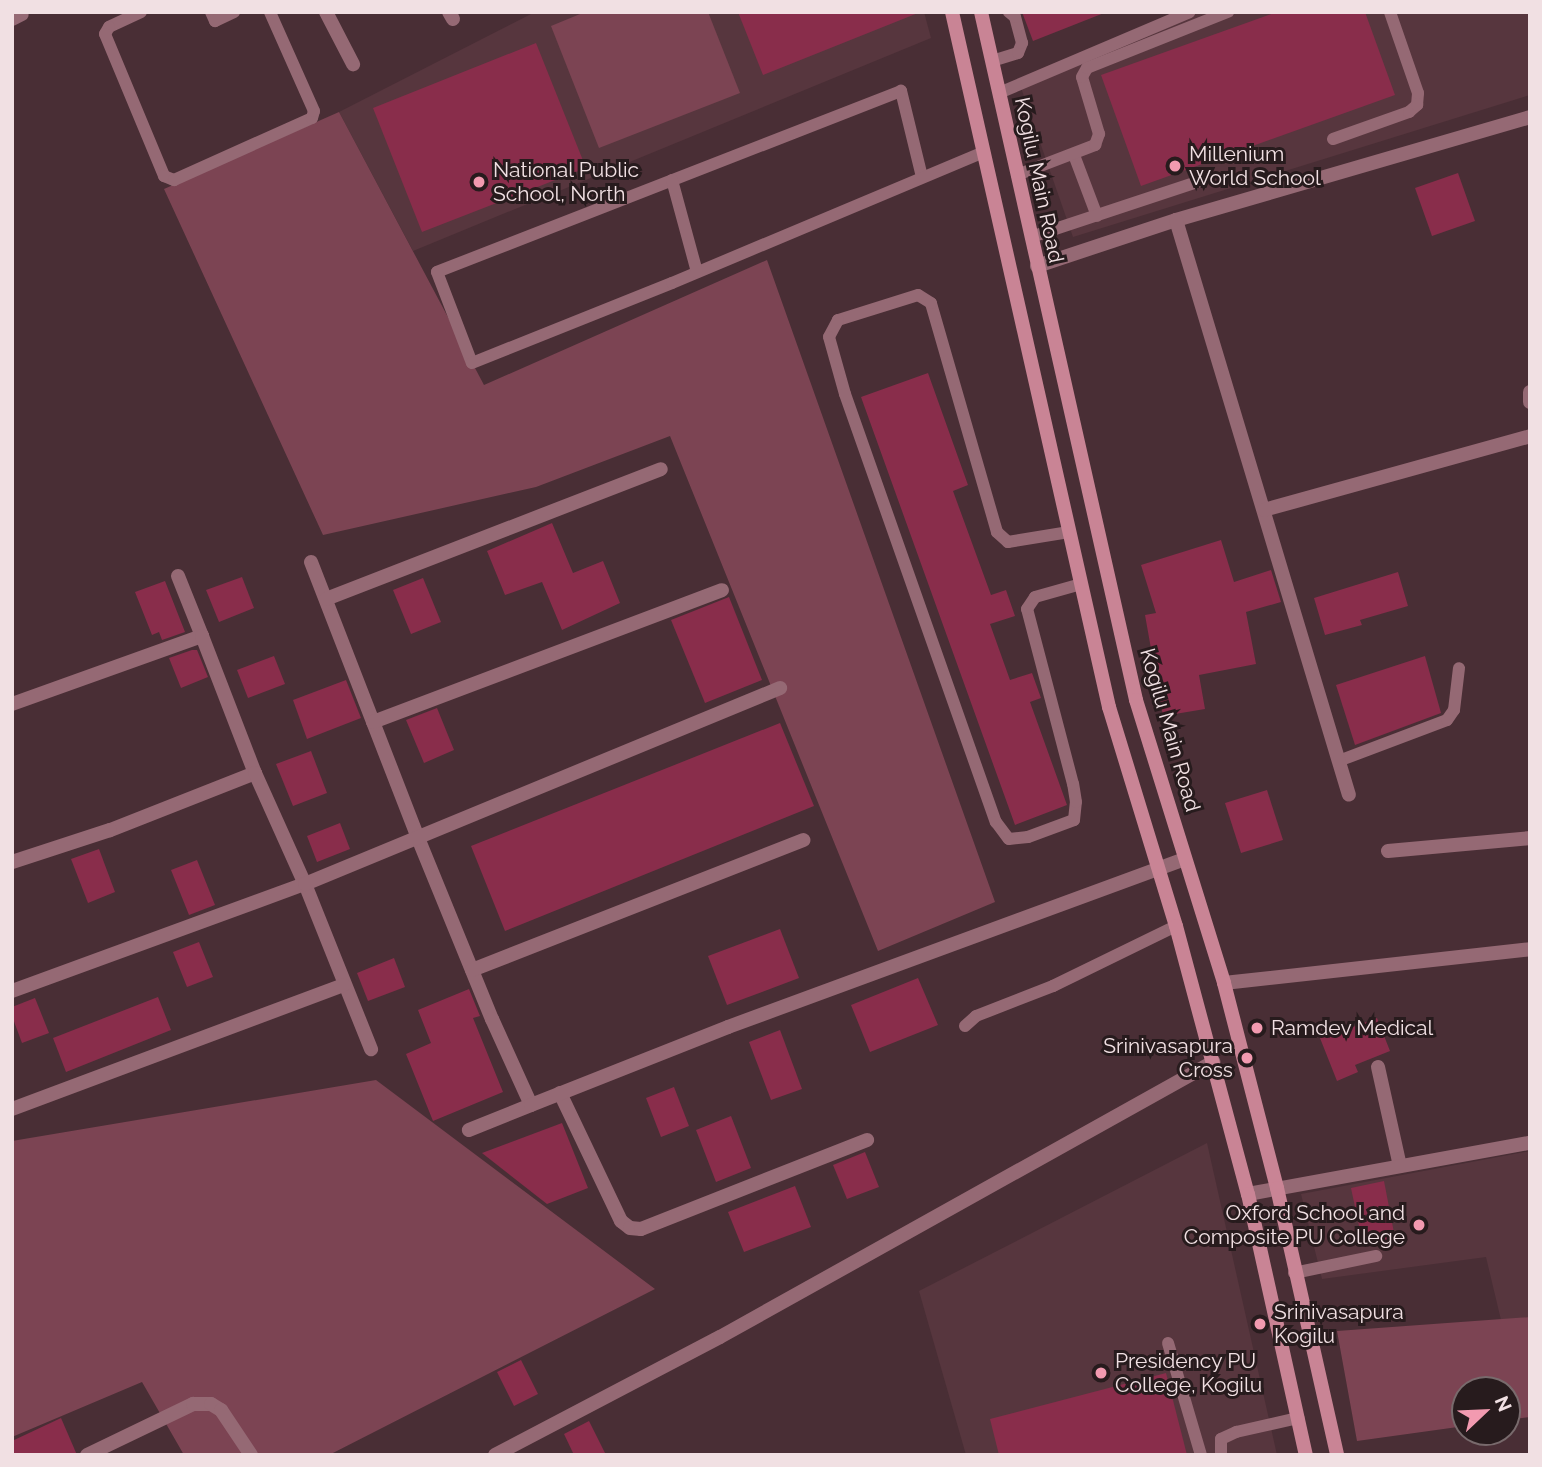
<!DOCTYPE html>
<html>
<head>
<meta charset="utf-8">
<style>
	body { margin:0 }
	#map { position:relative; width:1542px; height:1467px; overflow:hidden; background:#492e35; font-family:Raleway,sans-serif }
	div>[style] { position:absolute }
	.built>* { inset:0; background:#57363e }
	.green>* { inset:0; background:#7c4453 }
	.building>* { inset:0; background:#892d4b }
	.service>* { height:12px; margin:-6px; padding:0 6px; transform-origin:6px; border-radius:6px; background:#956974 }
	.minor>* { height:14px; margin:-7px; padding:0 7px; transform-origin:7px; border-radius:7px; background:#956974 }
	.secondary>* { height:14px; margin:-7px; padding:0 7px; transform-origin:7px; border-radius:7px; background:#c98495 }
	.dots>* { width:19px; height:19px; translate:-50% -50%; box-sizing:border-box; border:4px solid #271b1d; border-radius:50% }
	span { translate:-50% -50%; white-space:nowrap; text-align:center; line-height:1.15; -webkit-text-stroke:6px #271b1d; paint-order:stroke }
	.poi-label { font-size:21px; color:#f1e0e3 }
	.left { translate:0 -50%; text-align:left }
	.right { translate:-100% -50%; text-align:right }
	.street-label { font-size:21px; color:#f1e0e3 }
	.frame { position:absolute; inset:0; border:14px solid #f1e0e3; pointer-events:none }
	.north { position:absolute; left:1451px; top:1376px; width:70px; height:70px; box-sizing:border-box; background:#271b1d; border:2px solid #786a6c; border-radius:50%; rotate:67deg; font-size:19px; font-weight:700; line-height:28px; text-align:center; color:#f1e0e3 }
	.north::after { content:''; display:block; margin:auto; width:24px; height:32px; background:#f29ab0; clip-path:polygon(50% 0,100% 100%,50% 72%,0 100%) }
</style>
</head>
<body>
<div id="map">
	<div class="built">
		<div style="clip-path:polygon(535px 12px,924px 12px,931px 38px,413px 251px,339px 112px)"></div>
		<div style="clip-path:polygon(1201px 12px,1530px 12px,1530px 95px,1073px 237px,1019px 82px)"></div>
		<div style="clip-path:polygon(1207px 1143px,1277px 1455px,966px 1455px,919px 1291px)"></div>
		<div style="clip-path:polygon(1530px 1151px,1530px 1317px,1501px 1320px,1486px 1257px,1322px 1279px,1301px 1194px)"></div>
	</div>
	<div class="green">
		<div style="clip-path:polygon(585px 12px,708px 12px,740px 93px,599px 148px,551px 26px)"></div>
		<div style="clip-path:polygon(339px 112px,484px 385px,767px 260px,995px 902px,878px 951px,670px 436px,536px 487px,323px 535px,164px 189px)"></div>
		<div style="clip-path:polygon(376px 1080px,655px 1289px,329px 1455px,184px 1455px,142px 1382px,12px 1437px,12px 1141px)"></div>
		<div style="clip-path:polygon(1530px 1317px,1530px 1417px,1507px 1420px,1507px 1390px,1465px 1390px,1465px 1426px,1357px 1441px,1337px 1331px)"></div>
	</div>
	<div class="building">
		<div style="clip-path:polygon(738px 12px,918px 12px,918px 13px,763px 75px)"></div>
		<div style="clip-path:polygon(1022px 12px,1104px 12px,1104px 13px,1033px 41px)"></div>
		<div style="clip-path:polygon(1277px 12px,1365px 12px,1395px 95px,1141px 186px,1101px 75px)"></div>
		<div style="clip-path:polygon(536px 43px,586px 168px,422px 232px,373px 108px)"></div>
		<div style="clip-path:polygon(1458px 173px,1475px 221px,1432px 236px,1415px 188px)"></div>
		<div style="clip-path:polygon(928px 373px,968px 485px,953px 491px,991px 595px,1006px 590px,1015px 616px,990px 624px,1010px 680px,1032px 673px,1041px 698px,1030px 702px,1067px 805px,1015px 825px,861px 397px)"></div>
		<div style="clip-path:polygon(552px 523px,573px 573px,603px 561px,620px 603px,562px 630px,542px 582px,505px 595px,487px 551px)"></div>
		<div style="clip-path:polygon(1221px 540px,1234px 582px,1271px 570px,1281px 602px,1246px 612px,1256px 664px,1199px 675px,1205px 709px,1163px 716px,1145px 615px,1156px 613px,1141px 565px)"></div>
		<div style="clip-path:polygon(1398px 572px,1408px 606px,1360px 620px,1362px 625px,1325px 635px,1314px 598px)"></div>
		<div style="clip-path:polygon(242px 577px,254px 608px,219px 622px,206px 590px)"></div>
		<div style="clip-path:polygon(423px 578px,441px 622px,411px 634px,393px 590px)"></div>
		<div style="clip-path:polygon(165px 581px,185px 632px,162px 640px,159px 632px,152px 635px,135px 592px)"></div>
		<div style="clip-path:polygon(729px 597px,762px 680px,705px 703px,671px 620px)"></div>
		<div style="clip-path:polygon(192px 650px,197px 650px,208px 677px,181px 688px,169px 658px)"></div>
		<div style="clip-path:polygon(274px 656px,285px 684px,248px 698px,237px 670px)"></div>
		<div style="clip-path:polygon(1425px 656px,1441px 713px,1355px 745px,1336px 685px)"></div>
		<div style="clip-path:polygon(346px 680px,361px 718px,307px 739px,293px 700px)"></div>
		<div style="clip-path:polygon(437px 708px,454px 750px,424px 763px,406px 720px)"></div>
		<div style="clip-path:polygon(780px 723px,814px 806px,505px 931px,471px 846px)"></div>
		<div style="clip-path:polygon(311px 751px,327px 793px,293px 806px,276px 764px)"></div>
		<div style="clip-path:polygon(1267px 790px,1283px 840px,1241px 853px,1225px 803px)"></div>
		<div style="clip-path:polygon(340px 823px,350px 849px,317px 862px,307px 836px)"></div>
		<div style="clip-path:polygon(99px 849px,115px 892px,88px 903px,71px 859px)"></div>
		<div style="clip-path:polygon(197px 860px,215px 905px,189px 915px,171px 870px)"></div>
		<div style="clip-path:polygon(780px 929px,799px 978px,727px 1005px,708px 956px)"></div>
		<div style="clip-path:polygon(199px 942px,213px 977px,187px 987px,173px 952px)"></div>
		<div style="clip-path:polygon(394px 958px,405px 987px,368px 1001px,357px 973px)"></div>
		<div style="clip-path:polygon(918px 978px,938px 1025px,870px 1052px,851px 1005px)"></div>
		<div style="clip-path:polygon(469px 989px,480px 1016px,473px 1018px,503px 1092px,433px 1121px,406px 1054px,431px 1043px,418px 1010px)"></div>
		<div style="clip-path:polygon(158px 997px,171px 1030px,66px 1072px,53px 1038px)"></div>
		<div style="clip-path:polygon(35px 998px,49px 1033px,22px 1043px,12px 1016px,12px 1007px)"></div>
		<div style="clip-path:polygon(1377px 1018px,1390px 1051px,1355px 1065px,1358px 1072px,1337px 1081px,1318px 1033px,1340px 1025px,1342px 1031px)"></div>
		<div style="clip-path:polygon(780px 1030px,802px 1089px,771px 1100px,749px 1042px)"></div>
		<div style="clip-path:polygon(674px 1087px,689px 1126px,661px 1137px,646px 1098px)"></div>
		<div style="clip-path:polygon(731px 1116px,751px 1168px,716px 1182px,696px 1130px)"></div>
		<div style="clip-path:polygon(562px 1123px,588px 1188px,547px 1204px,482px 1153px)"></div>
		<div style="clip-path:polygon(865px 1152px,879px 1187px,847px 1199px,833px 1165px)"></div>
		<div style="clip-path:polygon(1384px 1181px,1395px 1238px,1363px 1245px,1351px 1188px)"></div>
		<div style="clip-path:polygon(795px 1186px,811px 1227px,744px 1252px,728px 1212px)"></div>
		<div style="clip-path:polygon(521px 1360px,538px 1394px,514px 1406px,497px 1372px)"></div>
		<div style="clip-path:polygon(1166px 1373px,1187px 1455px,999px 1455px,990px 1419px)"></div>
		<div style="clip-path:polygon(61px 1418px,77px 1455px,12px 1455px,12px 1441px)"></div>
		<div style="clip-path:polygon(589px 1421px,606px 1455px,574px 1455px,564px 1434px)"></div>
	</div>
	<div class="service">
		<div style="left:141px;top:12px;width:35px;rotate:155deg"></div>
		<div style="left:109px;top:27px;width:8px;rotate:120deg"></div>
		<div style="left:105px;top:34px;width:154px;rotate:67.4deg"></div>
		<div style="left:164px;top:176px;width:11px;rotate:22deg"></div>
		<div style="left:174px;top:180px;width:151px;rotate:-24.2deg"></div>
		<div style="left:312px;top:118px;width:7px;rotate:-74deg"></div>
		<div style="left:314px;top:111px;width:108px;rotate:-114deg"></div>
		<div style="left:211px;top:12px;width:10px;rotate:66deg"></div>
		<div style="left:215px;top:21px;width:21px;rotate:-25deg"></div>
		<div style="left:992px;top:61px;width:27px;rotate:-17deg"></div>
		<div style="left:1018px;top:53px;width:11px;rotate:-68deg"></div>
		<div style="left:1022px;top:43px;width:27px;rotate:-105deg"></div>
		<div style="left:1015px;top:17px;width:8px;rotate:-140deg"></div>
		<div style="left:999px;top:93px;width:207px;rotate:-23deg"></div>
		<div style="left:1333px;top:139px;width:81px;rotate:-19.6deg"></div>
		<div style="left:1409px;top:112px;width:11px;rotate:-41deg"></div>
		<div style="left:1417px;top:105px;width:12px;rotate:-85deg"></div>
		<div style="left:1418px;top:93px;width:86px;rotate:-109.1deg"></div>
		<div style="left:1074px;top:155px;width:65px;rotate:69.3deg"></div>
		<div style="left:1017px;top:175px;width:84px;rotate:-21deg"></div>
		<div style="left:1095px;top:145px;width:12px;rotate:-70deg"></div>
		<div style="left:1099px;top:134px;width:59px;rotate:-106.6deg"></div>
		<div style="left:1082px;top:77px;width:10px;rotate:-61deg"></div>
		<div style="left:1087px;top:68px;width:152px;rotate:-21.7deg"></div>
		<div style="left:922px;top:177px;width:89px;rotate:-103.7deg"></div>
		<div style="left:901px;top:91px;width:498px;rotate:158.7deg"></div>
		<div style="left:437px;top:272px;width:97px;rotate:69deg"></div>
		<div style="left:472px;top:363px;width:215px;rotate:-21.8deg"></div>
		<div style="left:672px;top:283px;width:337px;rotate:-22.8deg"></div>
		<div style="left:672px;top:180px;width:95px;rotate:74.8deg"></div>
		<div style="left:1031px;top:237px;width:175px;rotate:-18.3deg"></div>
		<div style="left:1069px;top:532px;width:62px;rotate:170.7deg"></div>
		<div style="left:1008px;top:542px;width:15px;rotate:-138deg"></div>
		<div style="left:997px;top:532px;width:238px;rotate:-106.1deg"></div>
		<div style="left:931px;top:303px;width:15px;rotate:-148deg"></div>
		<div style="left:918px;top:295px;width:84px;rotate:162.6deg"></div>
		<div style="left:838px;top:320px;width:19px;rotate:118deg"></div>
		<div style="left:829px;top:337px;width:59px;rotate:74.3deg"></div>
		<div style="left:845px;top:394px;width:454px;rotate:70.6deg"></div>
		<div style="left:996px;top:822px;width:21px;rotate:53deg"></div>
		<div style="left:1009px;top:839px;width:19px;rotate:-6deg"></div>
		<div style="left:1028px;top:837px;width:49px;rotate:-20.3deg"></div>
		<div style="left:1074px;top:820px;width:18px;rotate:-84deg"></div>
		<div style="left:1076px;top:802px;width:18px;rotate:-99deg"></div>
		<div style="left:1073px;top:784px;width:181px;rotate:-104.7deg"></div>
		<div style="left:1027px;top:609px;width:14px;rotate:-56deg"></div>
		<div style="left:1035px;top:597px;width:48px;rotate:-15.8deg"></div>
		<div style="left:1341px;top:760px;width:113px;rotate:-20.7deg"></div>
		<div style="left:1447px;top:720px;width:12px;rotate:-55deg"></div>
		<div style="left:1454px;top:710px;width:42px;rotate:-83.2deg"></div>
		<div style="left:965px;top:1026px;width:15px;rotate:-42deg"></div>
		<div style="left:976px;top:1016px;width:83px;rotate:-21.3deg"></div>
		<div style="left:1053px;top:986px;width:137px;rotate:-26deg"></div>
		<div style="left:1294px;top:1273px;width:84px;rotate:-11.7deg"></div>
		<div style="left:1168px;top:1343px;width:117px;rotate:73.6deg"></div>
		<div style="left:1221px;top:1455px;width:16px;rotate:-90deg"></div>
		<div style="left:1221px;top:1439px;width:17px;rotate:-25deg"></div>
		<div style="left:1236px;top:1432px;width:64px;rotate:-12.7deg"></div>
	</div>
	<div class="minor">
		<div style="left:326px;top:12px;width:59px;rotate:62.6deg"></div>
		<div style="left:449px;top:12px;width:8px;rotate:60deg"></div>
		<div style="left:12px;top:19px;width:11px;rotate:-27deg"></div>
		<div style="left:1176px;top:220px;width:369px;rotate:-16.2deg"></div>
		<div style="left:1037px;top:266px;width:146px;rotate:-18.3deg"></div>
		<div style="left:1176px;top:220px;width:600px;rotate:73.26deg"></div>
		<div style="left:1530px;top:392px;width:10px;rotate:90deg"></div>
		<div style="left:1264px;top:510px;width:276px;rotate:-15.5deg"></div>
		<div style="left:311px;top:562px;width:296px;rotate:68.8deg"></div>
		<div style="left:418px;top:838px;width:196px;rotate:67.8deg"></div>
		<div style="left:492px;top:1019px;width:94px;rotate:65.6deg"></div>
		<div style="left:531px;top:1105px;width:67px;rotate:158deg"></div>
		<div style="left:178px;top:576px;width:65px;rotate:68.2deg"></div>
		<div style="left:326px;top:599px;width:359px;rotate:-21.2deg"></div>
		<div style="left:12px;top:704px;width:202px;rotate:-19.7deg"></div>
		<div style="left:202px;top:636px;width:147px;rotate:68.9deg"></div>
		<div style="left:255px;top:773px;width:156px;rotate:158.5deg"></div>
		<div style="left:110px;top:830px;width:103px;rotate:161.9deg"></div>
		<div style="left:373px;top:722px;width:373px;rotate:-20.7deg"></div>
		<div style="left:255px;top:773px;width:122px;rotate:65.8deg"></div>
		<div style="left:305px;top:884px;width:178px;rotate:68.2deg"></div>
		<div style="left:1388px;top:851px;width:143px;rotate:-5.2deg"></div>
		<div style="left:472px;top:970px;width:356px;rotate:-21.4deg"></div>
		<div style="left:1224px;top:983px;width:308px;rotate:-6.3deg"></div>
		<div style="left:12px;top:991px;width:312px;rotate:-20.1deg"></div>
		<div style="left:305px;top:884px;width:514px;rotate:-22.42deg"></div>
		<div style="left:1378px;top:1067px;width:101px;rotate:77.5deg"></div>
		<div style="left:560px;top:1093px;width:142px;rotate:64.5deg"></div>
		<div style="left:621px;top:1221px;width:11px;rotate:38deg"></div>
		<div style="left:630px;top:1228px;width:11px;rotate:5deg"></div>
		<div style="left:641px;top:1229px;width:243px;rotate:-21.5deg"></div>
		<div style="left:531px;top:1105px;width:212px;rotate:-21.6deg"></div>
		<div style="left:728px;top:1027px;width:487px;rotate:-20.2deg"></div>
		<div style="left:12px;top:1109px;width:354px;rotate:-20.5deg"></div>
		<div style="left:1248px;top:1194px;width:287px;rotate:-10.3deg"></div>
		<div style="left:87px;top:1455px;width:118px;rotate:-25.7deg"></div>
		<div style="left:193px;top:1404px;width:18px"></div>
		<div style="left:211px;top:1404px;width:12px;rotate:31deg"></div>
		<div style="left:221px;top:1410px;width:54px;rotate:56.3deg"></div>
		<div style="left:495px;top:1455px;width:254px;rotate:-27.7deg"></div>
		<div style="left:720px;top:1337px;width:565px;rotate:-29.15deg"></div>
	</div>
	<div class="secondary">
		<div style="left:952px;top:12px;width:713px;rotate:77.27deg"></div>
		<div style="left:1109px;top:707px;width:229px;rotate:73deg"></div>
		<div style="left:1176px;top:926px;width:278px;rotate:75deg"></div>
		<div style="left:1248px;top:1194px;width:267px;rotate:77.5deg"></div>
		<div style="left:981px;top:12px;width:705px;rotate:77.3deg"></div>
		<div style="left:1136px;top:700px;width:296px;rotate:72.7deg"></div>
		<div style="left:1224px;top:983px;width:212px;rotate:75.5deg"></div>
		<div style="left:1277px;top:1188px;width:274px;rotate:77.3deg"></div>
	</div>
	<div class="dots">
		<div style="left:1175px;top:166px;background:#f29ab0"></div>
		<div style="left:479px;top:182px;background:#f29ab0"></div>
		<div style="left:1257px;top:1028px;background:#f29ab0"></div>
		<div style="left:1247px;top:1058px;background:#f29ab0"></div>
		<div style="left:1419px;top:1225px;background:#f29ab0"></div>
		<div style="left:1260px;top:1324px;background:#f29ab0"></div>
		<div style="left:1101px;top:1373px;background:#f29ab0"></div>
	</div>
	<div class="poi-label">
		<span class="left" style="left:1189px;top:166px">Millenium<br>World School</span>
		<span class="left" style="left:493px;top:182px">National Public<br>School, North</span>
		<span class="left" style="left:1271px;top:1028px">Ramdev Medical</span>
		<span class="right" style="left:1233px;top:1058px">Srinivasapura<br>Cross</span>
		<span class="right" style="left:1405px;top:1225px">Oxford School and<br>Composite PU College</span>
		<span class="left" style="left:1274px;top:1324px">Srinivasapura<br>Kogilu</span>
		<span class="left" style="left:1115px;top:1373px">Presidency PU<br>College, Kogilu</span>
	</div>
	<div class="street-label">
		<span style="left:1039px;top:180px;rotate:78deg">Kogilu Main Road</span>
		<span style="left:1170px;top:730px;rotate:74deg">Kogilu Main Road</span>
	</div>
	<div class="frame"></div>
	<div class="north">N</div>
</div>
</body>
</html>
